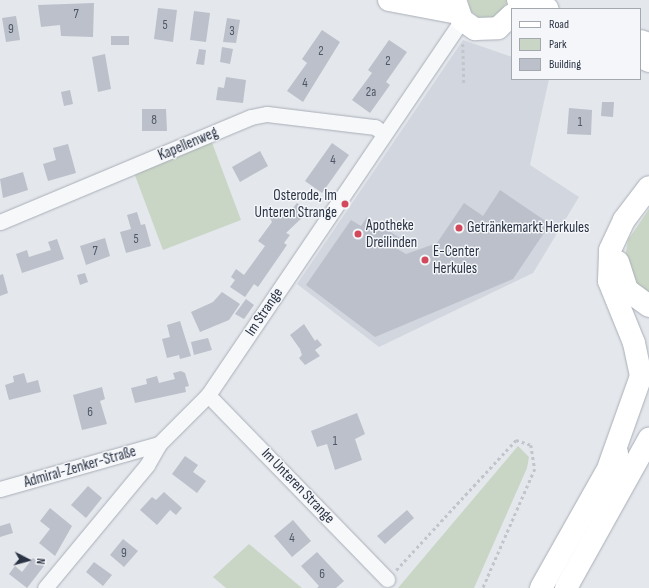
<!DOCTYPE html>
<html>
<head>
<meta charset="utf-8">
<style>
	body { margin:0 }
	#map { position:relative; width:649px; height:588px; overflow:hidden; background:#e4e7ec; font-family:"Sofia Sans Condensed",sans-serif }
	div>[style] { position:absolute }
	.built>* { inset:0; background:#d2d6de }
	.green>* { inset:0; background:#c9d6c5 }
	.building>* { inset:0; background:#bbc0ca }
	.path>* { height:2.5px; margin-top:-1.25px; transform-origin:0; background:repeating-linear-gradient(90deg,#c2c5cb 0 3px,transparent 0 6px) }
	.roads { filter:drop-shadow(0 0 1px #a9aeb7) drop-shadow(0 0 1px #a9aeb7) }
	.street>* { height:15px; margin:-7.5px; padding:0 7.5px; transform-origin:7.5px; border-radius:7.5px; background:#f7f8fa }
	.secondary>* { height:22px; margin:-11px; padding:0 11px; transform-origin:11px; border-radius:11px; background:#fff }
	.highway>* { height:22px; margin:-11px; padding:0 11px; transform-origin:11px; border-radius:11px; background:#fff }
	.dots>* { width:11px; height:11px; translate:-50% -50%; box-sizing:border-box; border:2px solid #f4f6f9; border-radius:50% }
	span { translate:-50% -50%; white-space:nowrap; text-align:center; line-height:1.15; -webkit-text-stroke:3px #f4f6f9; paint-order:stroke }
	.number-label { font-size:13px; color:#4f5766 }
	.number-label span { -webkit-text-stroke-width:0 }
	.street-label { font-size:15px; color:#2b3445 }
	.poi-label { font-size:15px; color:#2b3445 }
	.right { translate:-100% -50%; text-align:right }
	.left { translate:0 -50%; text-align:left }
	.legend { position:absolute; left:511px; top:8px; width:130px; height:72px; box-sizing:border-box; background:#f4f6f9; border:1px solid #a4a8b1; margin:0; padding:5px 7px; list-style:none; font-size:12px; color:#2b3445 }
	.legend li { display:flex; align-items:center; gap:8px; height:20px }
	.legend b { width:20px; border:1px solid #a4a8b1 }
	.north { position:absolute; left:8px; top:540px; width:40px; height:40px; -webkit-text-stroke:3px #f4f6f9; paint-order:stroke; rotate:96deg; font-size:11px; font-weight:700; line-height:16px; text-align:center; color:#2b3445 }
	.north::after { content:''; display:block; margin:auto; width:14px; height:18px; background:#2b3445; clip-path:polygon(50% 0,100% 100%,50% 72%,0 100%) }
</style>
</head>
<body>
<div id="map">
	<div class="built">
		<div style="clip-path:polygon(463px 40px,512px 57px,512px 79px,549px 79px,530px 165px,579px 197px,533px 273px,379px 347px,297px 284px)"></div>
	</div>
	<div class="green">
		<div style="clip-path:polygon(468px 0,508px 0,508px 1px,495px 19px,479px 18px,470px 10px)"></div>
		<div style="clip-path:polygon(211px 140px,241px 220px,163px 250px,133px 170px)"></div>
		<div style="clip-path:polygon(649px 209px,649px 298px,639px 293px,624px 264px,628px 240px)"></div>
		<div style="clip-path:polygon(518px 446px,529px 457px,527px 468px,474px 588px,398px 588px)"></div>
		<div style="clip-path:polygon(249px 544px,302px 588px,226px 588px,213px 577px)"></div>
	</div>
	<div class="building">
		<div style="clip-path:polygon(94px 3px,93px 37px,61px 36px,60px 25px,41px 27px,38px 5px)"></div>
		<div style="clip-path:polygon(158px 8px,177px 10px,173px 42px,154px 39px)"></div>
		<div style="clip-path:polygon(194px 11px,210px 13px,206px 42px,190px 40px)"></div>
		<div style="clip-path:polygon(16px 16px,20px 40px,6px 42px,2px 18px)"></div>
		<div style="clip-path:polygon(227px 18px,240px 20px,236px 43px,223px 42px)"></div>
		<div style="clip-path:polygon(322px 30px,340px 42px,303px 102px,287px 91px,307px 63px,302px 59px)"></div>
		<div style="clip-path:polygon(111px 36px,129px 36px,129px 45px,111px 45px)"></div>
		<div style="clip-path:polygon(389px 40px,407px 52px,386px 82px,390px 85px,370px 113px,352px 100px,372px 73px,368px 70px)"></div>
		<div style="clip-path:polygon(222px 47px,233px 49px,230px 64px,220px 62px)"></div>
		<div style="clip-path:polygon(199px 49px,206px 50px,204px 65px,196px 64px)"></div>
		<div style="clip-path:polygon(105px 54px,111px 89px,98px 92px,92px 57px)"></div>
		<div style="clip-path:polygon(226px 77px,246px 80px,243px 103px,216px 100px,218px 87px,224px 88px)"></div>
		<div style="clip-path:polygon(70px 90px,73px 104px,64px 106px,61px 92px)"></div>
		<div style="clip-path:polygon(602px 102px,614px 102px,613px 117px,601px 116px)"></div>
		<div style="clip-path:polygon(569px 108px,592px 110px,591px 135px,567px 134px)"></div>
		<div style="clip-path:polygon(142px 109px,166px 109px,167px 131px,142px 131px)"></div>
		<div style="clip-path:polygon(332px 143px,349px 155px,322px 193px,305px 181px)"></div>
		<div style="clip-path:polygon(68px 144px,76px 173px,48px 181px,43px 164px,56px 160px,53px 148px)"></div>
		<div style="clip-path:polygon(260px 151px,268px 166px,240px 182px,232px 167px)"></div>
		<div style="clip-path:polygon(23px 172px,28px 190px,3px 198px,0 179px)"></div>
		<div style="clip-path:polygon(500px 190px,550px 224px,513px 279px,375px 337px,306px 285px,351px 220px,361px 226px,367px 217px,400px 238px,394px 247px,406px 254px,437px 243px,464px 203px,483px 216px)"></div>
		<div style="clip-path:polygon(297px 203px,308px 212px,286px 233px,290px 235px,284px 243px,287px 245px,258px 287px,254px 284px,245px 297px,230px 287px,235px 280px,231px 277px,236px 269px,244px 275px,265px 246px,258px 241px,272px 222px,269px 216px,273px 213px,277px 219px,283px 213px,286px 216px)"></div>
		<div style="clip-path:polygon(137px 212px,141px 225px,145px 224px,151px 246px,126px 253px,120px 232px,131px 229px,127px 215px)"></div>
		<div style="clip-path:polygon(105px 238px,110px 256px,86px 265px,80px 246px)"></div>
		<div style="clip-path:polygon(57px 239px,64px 259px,22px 273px,16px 254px,27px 250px,29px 257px,51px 250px,48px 242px)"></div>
		<div style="clip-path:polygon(85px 273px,88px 282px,80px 285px,77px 275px)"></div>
		<div style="clip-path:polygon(3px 274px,8px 293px,0 296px,0 275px)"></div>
		<div style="clip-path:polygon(222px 292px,240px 304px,229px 320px,200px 332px,191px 312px,213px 302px)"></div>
		<div style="clip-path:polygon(246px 299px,254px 305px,244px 319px,235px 314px)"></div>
		<div style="clip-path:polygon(180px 321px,191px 356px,180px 359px,179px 355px,167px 358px,162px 339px,170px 337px,167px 325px)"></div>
		<div style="clip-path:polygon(304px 324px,315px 341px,317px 339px,322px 345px,315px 350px,320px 356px,305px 365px,299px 358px,302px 355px,300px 349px,290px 335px)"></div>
		<div style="clip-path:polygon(208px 338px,212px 350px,194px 355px,191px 342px)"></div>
		<div style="clip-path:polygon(181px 371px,185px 373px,189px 386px,185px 387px,186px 392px,135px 403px,131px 388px,147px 384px,146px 379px,157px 376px,159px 383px,175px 379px,173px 373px)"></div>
		<div style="clip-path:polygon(24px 373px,27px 383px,38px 380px,41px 392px,9px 400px,5px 385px,14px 382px,13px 376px)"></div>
		<div style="clip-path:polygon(102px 387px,105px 399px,100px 401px,107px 424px,82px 430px,73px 395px)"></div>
		<div style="clip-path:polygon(357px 413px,365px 434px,355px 439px,362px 460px,335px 470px,327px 444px,317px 447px,311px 431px)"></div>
		<div style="clip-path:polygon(185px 456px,198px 465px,193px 472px,206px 481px,197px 493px,172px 474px)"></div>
		<div style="clip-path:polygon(88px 486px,102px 498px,86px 518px,71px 505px)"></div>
		<div style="clip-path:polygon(164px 492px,182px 508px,176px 515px,170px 510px,157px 525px,140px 510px,152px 497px,156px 500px)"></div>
		<div style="clip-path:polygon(50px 508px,72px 526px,55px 556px,39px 543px,50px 529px,40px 521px)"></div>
		<div style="clip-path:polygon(407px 510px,414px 518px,385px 544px,377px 536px)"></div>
		<div style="clip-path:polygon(293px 520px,311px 541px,292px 557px,274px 536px)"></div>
		<div style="clip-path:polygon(10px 523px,13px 533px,0 537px,0 526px)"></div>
		<div style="clip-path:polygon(123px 539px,138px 551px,124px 567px,110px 555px)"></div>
		<div style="clip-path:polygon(317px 552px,344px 581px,336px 588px,317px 588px,319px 586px,301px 566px)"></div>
		<div style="clip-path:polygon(33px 558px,44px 566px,27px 588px,9px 574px,15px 566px,22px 572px)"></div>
		<div style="clip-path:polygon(94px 562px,112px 575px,103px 586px,86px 572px)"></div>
	</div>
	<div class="path">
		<div style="left:463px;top:44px;width:41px;rotate:88.6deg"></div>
		<div style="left:396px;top:570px;width:177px;rotate:-47.3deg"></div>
		<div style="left:516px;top:440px;width:16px;rotate:18deg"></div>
		<div style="left:531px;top:445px;width:24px;rotate:81deg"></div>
		<div style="left:535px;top:469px;width:130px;rotate:113.6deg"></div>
	</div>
	<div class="roads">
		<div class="street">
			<div style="left:0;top:222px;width:272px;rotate:-22.7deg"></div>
			<div style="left:251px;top:117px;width:16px;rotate:-11deg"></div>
			<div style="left:267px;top:114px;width:109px;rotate:6.9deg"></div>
			<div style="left:375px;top:127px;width:10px;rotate:37deg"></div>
			<div style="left:208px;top:395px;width:257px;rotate:45.8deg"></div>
			<div style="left:0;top:489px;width:165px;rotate:-15.8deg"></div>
			<div style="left:45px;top:588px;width:160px;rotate:-50.3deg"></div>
			<div style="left:147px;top:465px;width:24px;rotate:-60deg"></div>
			<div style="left:159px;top:444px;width:69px;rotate:-45deg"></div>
			<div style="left:208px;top:395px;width:453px;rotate:-55.9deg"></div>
		</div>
		<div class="secondary">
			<div style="left:389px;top:0;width:70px;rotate:10.7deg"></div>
			<div style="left:455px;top:0;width:21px;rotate:71deg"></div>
			<div style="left:462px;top:20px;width:16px;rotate:35deg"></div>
			<div style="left:475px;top:29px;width:23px;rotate:-2deg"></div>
			<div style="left:498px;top:28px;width:19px;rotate:-43deg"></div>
			<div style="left:518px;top:0;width:31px;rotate:17deg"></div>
			<div style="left:640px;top:41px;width:9px;rotate:18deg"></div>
			<div style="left:640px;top:57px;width:10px;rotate:24deg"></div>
		</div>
		<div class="highway">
			<div style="left:618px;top:262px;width:29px;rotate:72deg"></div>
			<div style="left:627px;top:290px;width:27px;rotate:36deg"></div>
			<div style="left:609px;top:466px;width:96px;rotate:-70.4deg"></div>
			<div style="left:641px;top:376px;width:34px;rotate:-102deg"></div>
			<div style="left:634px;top:343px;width:67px;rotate:-112deg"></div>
			<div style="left:609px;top:281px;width:31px;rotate:-88deg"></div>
			<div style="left:610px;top:250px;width:33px;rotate:-65deg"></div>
			<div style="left:624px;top:220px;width:41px;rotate:-52.9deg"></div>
			<div style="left:541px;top:588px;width:155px;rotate:-60.6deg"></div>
			<div style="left:566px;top:588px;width:171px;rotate:-60.9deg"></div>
		</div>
	</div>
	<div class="dots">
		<div style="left:345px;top:204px;background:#d1495b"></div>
		<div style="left:459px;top:228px;background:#d1495b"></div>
		<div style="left:358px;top:234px;background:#d1495b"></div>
		<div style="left:425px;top:260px;background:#d1495b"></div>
	</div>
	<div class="number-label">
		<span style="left:76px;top:14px">7</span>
		<span style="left:165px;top:25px">5</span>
		<span style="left:11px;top:29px">9</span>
		<span style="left:232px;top:31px">3</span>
		<span style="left:321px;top:51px">2</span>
		<span style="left:388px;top:61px">2</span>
		<span style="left:305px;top:83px">4</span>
		<span style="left:371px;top:92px">2a</span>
		<span style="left:154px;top:120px">8</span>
		<span style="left:580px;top:122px">1</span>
		<span style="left:333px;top:160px">4</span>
		<span style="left:136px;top:239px">5</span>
		<span style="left:95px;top:251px">7</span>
		<span style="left:90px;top:412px">6</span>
		<span style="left:335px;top:441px">1</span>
		<span style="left:292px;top:538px">4</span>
		<span style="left:124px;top:553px">9</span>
		<span style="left:322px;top:574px">6</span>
	</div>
	<div class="street-label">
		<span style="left:188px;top:144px;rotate:-23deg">Kapellenweg</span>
		<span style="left:264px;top:312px;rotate:-56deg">Im Strange</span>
		<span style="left:80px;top:467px;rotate:-16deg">Admiral-Zenker-Straße</span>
		<span style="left:298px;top:486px;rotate:46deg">Im Unteren Strange</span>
	</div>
	<div class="poi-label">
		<span class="right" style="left:337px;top:204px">Osterode, Im<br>Unteren Strange</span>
		<span class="left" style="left:366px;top:234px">Apotheke<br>Dreilinden</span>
		<span class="left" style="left:467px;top:228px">Getränkemarkt Herkules</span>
		<span class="left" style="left:433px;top:260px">E-Center<br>Herkules</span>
	</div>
	<ul class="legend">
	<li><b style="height:5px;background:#fff"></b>Road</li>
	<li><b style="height:11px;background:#c9d6c5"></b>Park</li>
	<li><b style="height:11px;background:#bbc0ca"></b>Building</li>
	</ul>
	<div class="north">N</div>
</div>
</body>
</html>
